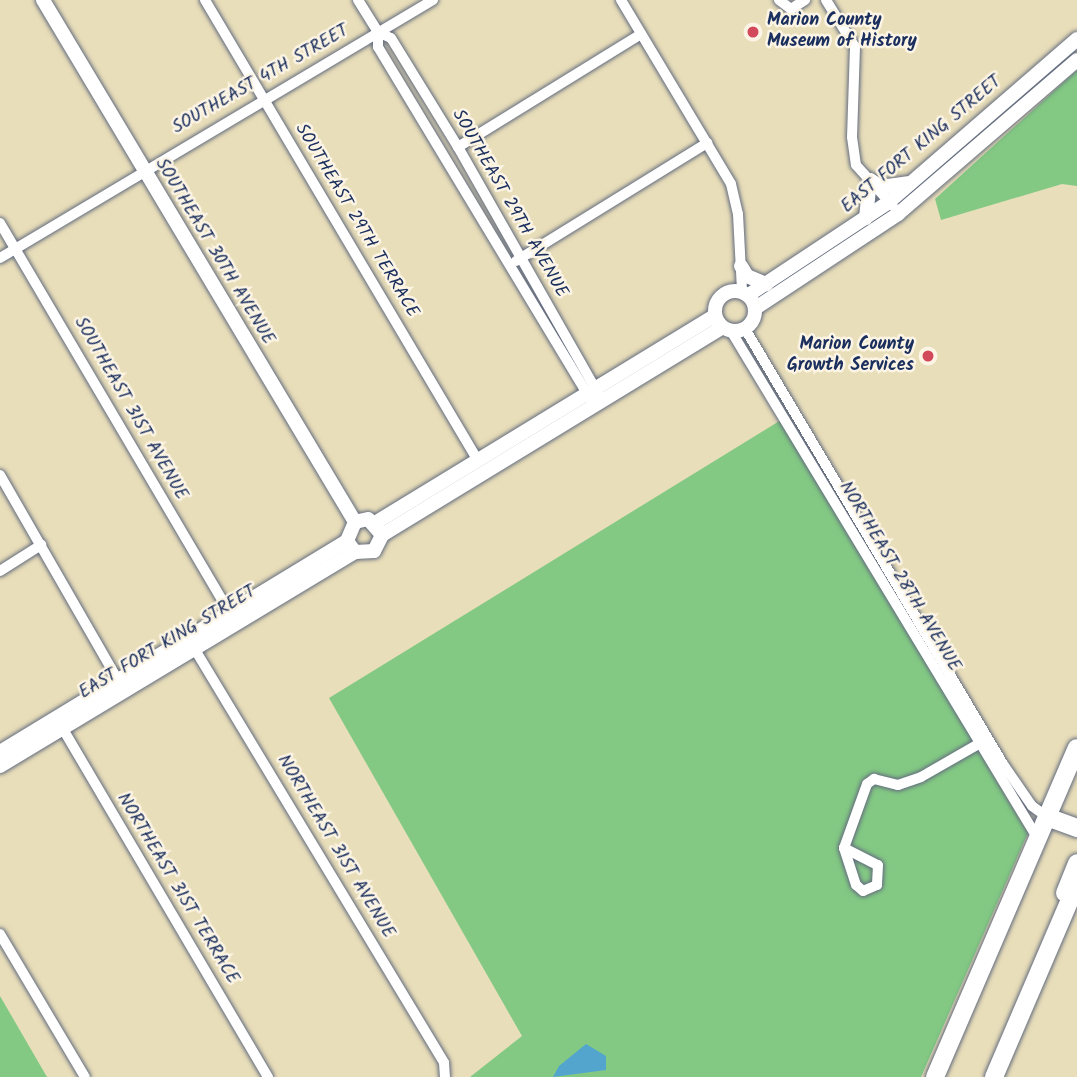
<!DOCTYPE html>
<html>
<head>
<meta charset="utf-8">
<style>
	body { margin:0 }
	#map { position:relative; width:1077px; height:1077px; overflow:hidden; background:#e9deba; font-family:Kalam,sans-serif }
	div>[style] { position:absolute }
	.green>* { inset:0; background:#83c984 }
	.water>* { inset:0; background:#53a5ce }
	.roads { filter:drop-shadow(0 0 2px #636c7e) drop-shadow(0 0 2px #636c7e) }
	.minor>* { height:10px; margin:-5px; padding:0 5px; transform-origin:5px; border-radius:5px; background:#fff }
	.tertiary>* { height:14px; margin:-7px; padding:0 7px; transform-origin:7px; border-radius:7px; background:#fff }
	.tertiary>.ring { margin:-7px; padding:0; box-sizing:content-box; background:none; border:14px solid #fff; border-radius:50% }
	.primary>* { height:18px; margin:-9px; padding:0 9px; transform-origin:9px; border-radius:9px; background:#fff }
	.dots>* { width:19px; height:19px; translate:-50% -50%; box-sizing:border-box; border:4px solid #fcf5e5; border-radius:50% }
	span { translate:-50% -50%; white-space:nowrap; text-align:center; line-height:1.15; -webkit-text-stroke:5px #fcf5e5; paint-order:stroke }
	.poi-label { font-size:18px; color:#1b2f5e; font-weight:700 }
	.left { translate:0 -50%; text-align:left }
	.right { translate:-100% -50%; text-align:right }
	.street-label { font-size:18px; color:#1b2f5e }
</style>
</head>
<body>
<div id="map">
	<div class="green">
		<div style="clip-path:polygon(1077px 70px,1077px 186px,1062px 184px,941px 220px,935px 199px)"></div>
		<div style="clip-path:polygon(781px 420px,1028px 833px,921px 1077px,470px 1077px,522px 1036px,329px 698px)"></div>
		<div style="clip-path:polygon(0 996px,47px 1077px,0 1077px)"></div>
	</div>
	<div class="water">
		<div style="clip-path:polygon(586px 1044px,606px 1056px,606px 1070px,553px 1077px,559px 1066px)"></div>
	</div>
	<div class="roads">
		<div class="minor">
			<div style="left:205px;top:0;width:534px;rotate:59.35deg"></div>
			<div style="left:358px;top:0;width:38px;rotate:58deg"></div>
			<div style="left:378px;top:32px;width:15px;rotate:90deg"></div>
			<div style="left:378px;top:47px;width:411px;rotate:58.9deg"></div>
			<div style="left:621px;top:0;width:214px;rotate:59.1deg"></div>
			<div style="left:731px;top:184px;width:31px;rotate:77deg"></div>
			<div style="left:738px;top:214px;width:77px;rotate:87deg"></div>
			<div style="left:779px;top:0;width:15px;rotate:37deg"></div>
			<div style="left:791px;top:9px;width:17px;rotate:-33deg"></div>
			<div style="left:826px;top:0;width:55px;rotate:58.3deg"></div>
			<div style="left:855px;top:47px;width:90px;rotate:91.9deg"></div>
			<div style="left:852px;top:137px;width:28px;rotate:82deg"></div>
			<div style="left:856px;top:165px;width:55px;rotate:47.9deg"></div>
			<div style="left:378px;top:32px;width:14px;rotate:25deg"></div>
			<div style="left:391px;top:38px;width:128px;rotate:58.4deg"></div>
			<div style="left:458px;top:147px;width:285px;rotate:60.4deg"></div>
			<div style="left:458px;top:147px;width:215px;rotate:-31.7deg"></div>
			<div style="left:0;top:223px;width:453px;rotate:59.5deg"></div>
			<div style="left:0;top:258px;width:504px;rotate:-30.79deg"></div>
			<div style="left:516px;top:261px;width:225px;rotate:-31.7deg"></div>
			<div style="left:744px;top:327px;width:508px;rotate:59.35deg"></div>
			<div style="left:1003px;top:764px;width:51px;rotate:55.4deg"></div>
			<div style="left:1032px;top:806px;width:19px;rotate:36deg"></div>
			<div style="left:731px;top:331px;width:594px;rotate:58.85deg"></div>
			<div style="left:0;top:475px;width:237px;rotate:60.1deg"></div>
			<div style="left:0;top:571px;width:49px;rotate:-32.4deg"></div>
			<div style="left:191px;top:643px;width:490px;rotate:58.9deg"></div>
			<div style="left:444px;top:1063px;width:14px;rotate:86deg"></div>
			<div style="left:60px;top:724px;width:410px;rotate:59.5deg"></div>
			<div style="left:844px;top:848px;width:38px;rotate:27deg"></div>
			<div style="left:878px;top:865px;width:20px;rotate:93deg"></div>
			<div style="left:877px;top:885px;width:15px;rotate:157deg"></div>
			<div style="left:863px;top:891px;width:9px;rotate:-139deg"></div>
			<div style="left:856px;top:885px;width:39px;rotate:-108deg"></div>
			<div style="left:844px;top:848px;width:68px;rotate:-70.2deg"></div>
			<div style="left:867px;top:784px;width:9px;rotate:-36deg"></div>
			<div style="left:874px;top:779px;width:25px;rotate:14deg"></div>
			<div style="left:898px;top:785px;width:24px;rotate:-19deg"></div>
			<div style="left:921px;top:777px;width:70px;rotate:-29.8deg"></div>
			<div style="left:0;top:934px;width:166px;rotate:59.3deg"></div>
		</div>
		<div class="tertiary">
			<div style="left:43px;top:0;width:608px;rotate:59.13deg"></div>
			<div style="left:870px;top:180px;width:13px;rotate:32deg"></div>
			<div style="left:881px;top:187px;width:27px;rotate:-8deg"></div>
			<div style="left:866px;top:218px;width:38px;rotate:-84deg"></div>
			<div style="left:741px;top:266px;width:12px;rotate:59deg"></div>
			<div style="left:747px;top:276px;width:21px;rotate:23deg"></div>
			<div class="ring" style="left:715px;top:291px;width:26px;height:26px"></div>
			<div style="left:750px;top:294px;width:167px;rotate:-33.5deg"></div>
			<div style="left:889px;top:202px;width:249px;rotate:-40.9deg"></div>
			<div style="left:757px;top:307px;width:169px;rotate:-33.4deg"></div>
			<div style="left:898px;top:214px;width:236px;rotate:-40.7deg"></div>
			<div style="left:375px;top:523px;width:396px;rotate:-31.4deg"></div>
			<div style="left:382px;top:535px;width:21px;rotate:-131deg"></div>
			<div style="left:368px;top:519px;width:13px;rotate:167deg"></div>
			<div style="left:355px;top:522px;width:21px;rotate:113deg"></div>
			<div style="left:347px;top:541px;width:14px;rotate:54deg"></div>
			<div style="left:355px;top:552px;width:19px;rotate:-3deg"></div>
			<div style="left:374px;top:551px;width:18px;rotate:-63deg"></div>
			<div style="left:382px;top:535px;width:397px;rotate:-31.4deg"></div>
			<div style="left:0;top:752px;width:406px;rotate:-31.3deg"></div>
			<div style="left:0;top:766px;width:415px;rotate:-31.1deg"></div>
		</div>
		<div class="primary">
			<div style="left:1047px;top:817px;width:32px;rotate:20deg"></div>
			<div style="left:1065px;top:893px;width:32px;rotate:-68deg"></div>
			<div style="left:935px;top:1077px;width:358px;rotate:-66.7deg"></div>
			<div style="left:994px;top:1077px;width:211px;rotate:-66.8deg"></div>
		</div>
	</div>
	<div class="dots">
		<div style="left:753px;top:32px;background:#d1495b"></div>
		<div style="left:928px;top:356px;background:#d1495b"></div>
	</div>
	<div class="poi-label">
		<span class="left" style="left:767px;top:32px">Marion County<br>Museum of History</span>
		<span class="right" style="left:914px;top:356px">Marion County<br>Growth Services</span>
	</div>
	<div class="street-label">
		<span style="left:261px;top:80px;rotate:-30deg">SOUTHEAST 4TH STREET</span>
		<span style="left:922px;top:145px;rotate:-40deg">EAST FORT KING STREET</span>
		<span style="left:509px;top:204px;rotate:60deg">SOUTHEAST 29TH AVENUE</span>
		<span style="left:356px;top:221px;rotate:59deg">SOUTHEAST 29TH TERRACE</span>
		<span style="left:214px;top:252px;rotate:59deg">SOUTHEAST 30TH AVENUE</span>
		<span style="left:130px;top:409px;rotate:60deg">SOUTHEAST 31ST AVENUE</span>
		<span style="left:899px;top:577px;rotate:59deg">NORTHEAST 28TH AVENUE</span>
		<span style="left:168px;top:643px;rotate:-31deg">EAST FORT KING STREET</span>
		<span style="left:335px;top:847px;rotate:59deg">NORTHEAST 31ST AVENUE</span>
		<span style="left:177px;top:889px;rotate:59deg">NORTHEAST 31ST TERRACE</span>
	</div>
</div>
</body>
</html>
